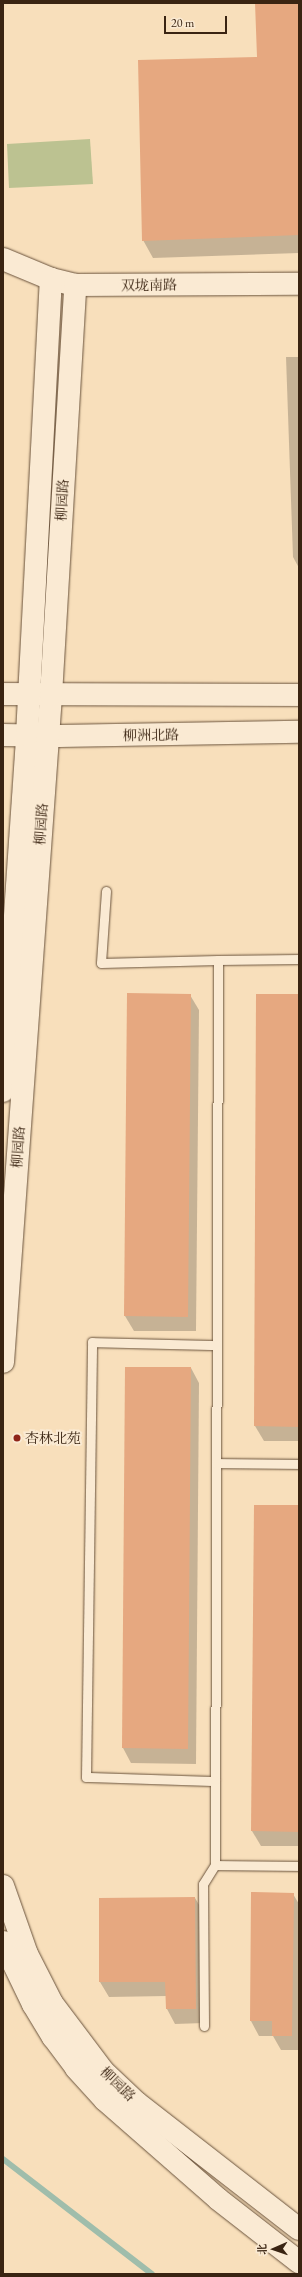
<!DOCTYPE html>
<html>
<head>
<meta charset="utf-8">
<style>
	body { margin:0 }
	#map { position:relative; width:302px; height:2277px; overflow:hidden; background:#f8dfbb; font-family:"EB Garamond","Noto Serif SC",serif }
	div>[style] { position:absolute }
	.green>* { inset:0; background:#bcc291 }
	.shadow>* { inset:0; background:#0003 }
	.stream>* { height:6px; margin:-3px; padding:0 3px; transform-origin:3px; border-radius:3px; background:#9fbdab }
	.building>* { inset:0; background:#e6a880 }
	.roads { filter:drop-shadow(0 0 1px #6a533c) drop-shadow(0 0 1px #6a533c) }
	.lane>* { height:9px; margin:-4.5px; padding:0 4.5px; transform-origin:4.5px; border-radius:4.5px; background:#faead3 }
	.secondary>* { height:22px; margin:-11px; padding:0 11px; transform-origin:11px; border-radius:11px; background:#faead3 }
	.dots>* { width:11px; height:11px; translate:-50% -50%; box-sizing:border-box; border:2px solid #faead3; border-radius:50% }
	span { translate:-50% -50%; white-space:nowrap; text-align:center; line-height:1.15; -webkit-text-stroke:4px #faead3; paint-order:stroke }
	.street-label { font-size:14px; color:#3a2412 }
	.poi-label { font-size:14px; color:#3a2412 }
	.left { translate:0 -50%; text-align:left }
	.frame { position:absolute; inset:0; border:4px solid #3a2412; pointer-events:none }
	.north { position:absolute; left:254px; top:2229px; width:40px; height:40px; -webkit-text-stroke:3px #faead3; paint-order:stroke; rotate:268deg; font-size:11px; font-weight:700; line-height:16px; text-align:center; color:#3a2412 }
	.north::after { content:''; display:block; margin:auto; width:14px; height:18px; background:#3a2412; clip-path:polygon(50% 0,100% 100%,50% 72%,0 100%) }
	.scale { position:absolute; left:164px; top:16px; width:63px; height:18px; box-sizing:border-box; border:2px solid #3a2412; border-top:0; padding-left:5px; font-size:12px; line-height:14px; white-space:nowrap; color:#3a2412; -webkit-text-stroke:3px #faead3; paint-order:stroke }
</style>
</head>
<body>
<div id="map">
	<div class="green">
		<div style="clip-path:polygon(90px 139px,93px 184px,9px 188px,7px 144px)"></div>
	</div>
	<div class="shadow">
		<div style="clip-path:polygon(256px 3px,299px 3px,299px 253px,153px 258px,143px 240px,258px 58px)"></div>
		<div style="clip-path:polygon(286px 357px,299px 357px,299px 568px,293px 557px)"></div>
		<div style="clip-path:polygon(190px 995px,199px 1010px,196px 1331px,134px 1331px,125px 1316px)"></div>
		<div style="clip-path:polygon(257px 995px,299px 995px,299px 1441px,264px 1441px,255px 1426px)"></div>
		<div style="clip-path:polygon(126px 1368px,191px 1368px,199px 1383px,196px 1764px,131px 1763px,123px 1748px)"></div>
		<div style="clip-path:polygon(299px 1506px,299px 1846px,261px 1846px,252px 1831px)"></div>
		<div style="clip-path:polygon(293px 1894px,299px 1904px,299px 2050px,281px 2050px,273px 2036px,259px 2036px,251px 2021px)"></div>
		<div style="clip-path:polygon(195px 1898px,204px 1913px,204px 2023px,175px 2024px,167px 2009px,167px 1996px,109px 1997px,100px 1982px,100px 1899px)"></div>
	</div>
	<div class="stream">
		<div style="left:3px;top:2159px;width:188px;rotate:37.7deg"></div>
	</div>
	<div class="building">
		<div style="clip-path:polygon(255px 3px,299px 3px,299px 235px,142px 241px,138px 60px,257px 57px)"></div>
		<div style="clip-path:polygon(127px 993px,191px 994px,188px 1317px,124px 1316px)"></div>
		<div style="clip-path:polygon(256px 994px,299px 994px,299px 1427px,254px 1426px)"></div>
		<div style="clip-path:polygon(125px 1367px,191px 1367px,188px 1749px,122px 1748px)"></div>
		<div style="clip-path:polygon(254px 1505px,299px 1505px,299px 1832px,251px 1831px)"></div>
		<div style="clip-path:polygon(251px 1892px,294px 1893px,292px 2036px,272px 2036px,272px 2021px,250px 2021px)"></div>
		<div style="clip-path:polygon(195px 1897px,196px 2009px,166px 2009px,165px 1982px,99px 1982px,99px 1898px)"></div>
	</div>
	<div class="roads">
		<div class="lane">
			<div style="left:106px;top:891px;width:72px;rotate:94deg"></div>
			<div style="left:101px;top:963px;width:117px;rotate:-1.5deg"></div>
			<div style="left:299px;top:959px;width:81px;rotate:179.3deg"></div>
			<div style="left:218px;top:960px;width:905px;rotate:90.19deg"></div>
			<div style="left:215px;top:1865px;width:84px;rotate:0.7deg"></div>
			<div style="left:216px;top:1463px;width:83px;rotate:0.7deg"></div>
			<div style="left:215px;top:1781px;width:129px;rotate:-178.2deg"></div>
			<div style="left:86px;top:1777px;width:435px;rotate:-89.2deg"></div>
			<div style="left:92px;top:1342px;width:124px;rotate:1.4deg"></div>
			<div style="left:204px;top:2026px;width:142px;rotate:-90.4deg"></div>
			<div style="left:203px;top:1884px;width:22px;rotate:-58deg"></div>
		</div>
		<div class="secondary">
			<div style="left:3px;top:259px;width:52px;rotate:22.6deg"></div>
			<div style="left:51px;top:279px;width:25px;rotate:14deg"></div>
			<div style="left:75px;top:285px;width:224px;rotate:-0.3deg"></div>
			<div style="left:3px;top:694px;width:296px;rotate:0.2deg"></div>
			<div style="left:3px;top:735px;width:56px;rotate:1deg"></div>
			<div style="left:59px;top:736px;width:240px;rotate:-1deg"></div>
			<div style="left:3px;top:1091px;width:357px;rotate:-86.1deg"></div>
			<div style="left:27px;top:735px;width:457px;rotate:-87deg"></div>
			<div style="left:3px;top:1362px;width:669px;rotate:-85.88deg"></div>
			<div style="left:51px;top:695px;width:411px;rotate:-86.6deg"></div>
			<div style="left:3px;top:1886px;width:72px;rotate:70.6deg"></div>
			<div style="left:27px;top:1954px;width:55px;rotate:63deg"></div>
			<div style="left:52px;top:2003px;width:85px;rotate:53.1deg"></div>
			<div style="left:103px;top:2071px;width:47px;rotate:43.3deg"></div>
			<div style="left:137px;top:2103px;width:205px;rotate:37.9deg"></div>
			<div style="left:3px;top:1942px;width:69px;rotate:64.2deg"></div>
			<div style="left:33px;top:2004px;width:39px;rotate:59deg"></div>
			<div style="left:53px;top:2037px;width:39px;rotate:53deg"></div>
			<div style="left:76px;top:2068px;width:43px;rotate:47.8deg"></div>
			<div style="left:105px;top:2100px;width:150px;rotate:41.2deg"></div>
			<div style="left:218px;top:2199px;width:103px;rotate:37.9deg"></div>
		</div>
	</div>
	<div class="dots">
		<div style="left:17px;top:1438px;background:#8f2418"></div>
	</div>
	<div class="street-label">
		<span style="left:149px;top:285px;rotate:-1deg">双垅南路</span>
		<span style="left:62px;top:500px;rotate:-87deg">柳园路</span>
		<span style="left:151px;top:735px;rotate:-1deg">柳洲北路</span>
		<span style="left:41px;top:824px;rotate:-86deg">柳园路</span>
		<span style="left:18px;top:1147px;rotate:-86deg">柳园路</span>
		<span style="left:118px;top:2084px;rotate:44deg">柳园路</span>
	</div>
	<div class="poi-label">
		<span class="left" style="left:25px;top:1438px">杏林北苑</span>
	</div>
	<div class="frame"></div>
	<div class="north">北</div>
	<div class="scale">20 m</div>
</div>
</body>
</html>
